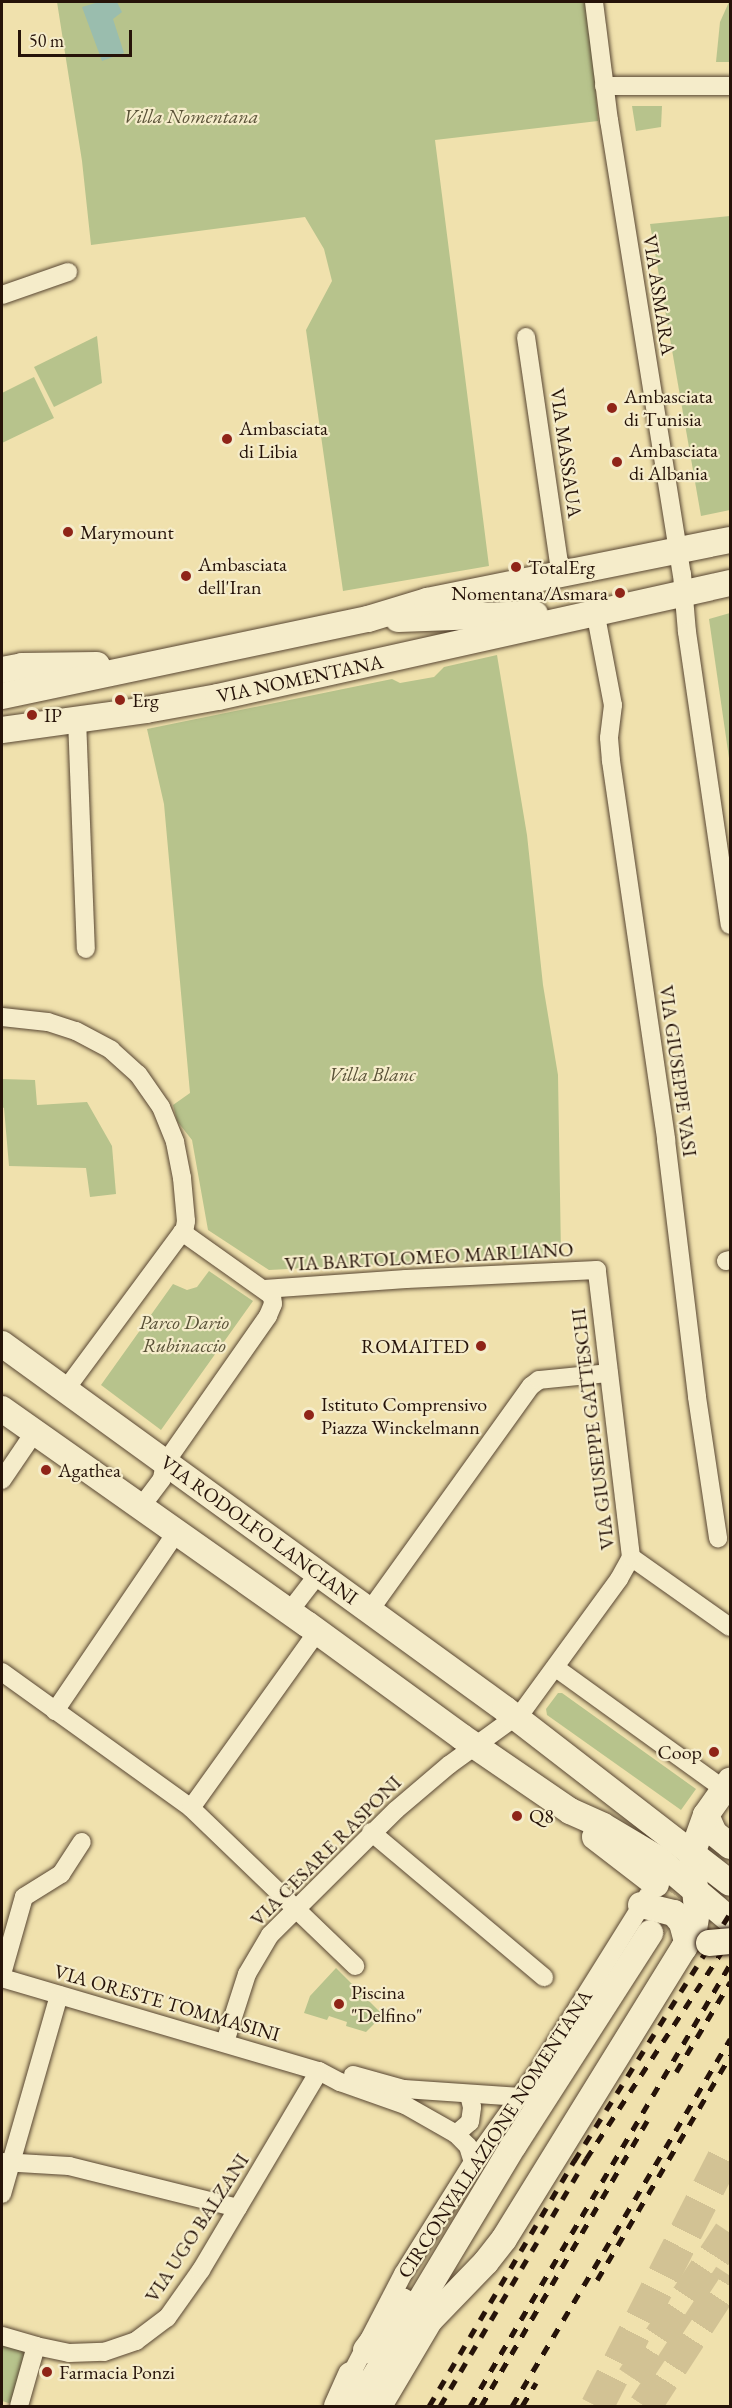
<!DOCTYPE html>
<html>
<head>
<meta charset="utf-8">
<style>
	body { margin:0 }
	#map { position:relative; width:732px; height:2408px; overflow:hidden; background:#f0e1ad; font-family:"EB Garamond",serif }
	div>[style] { position:absolute }
	.green>* { inset:0; background:#b7c38c }
	.water>* { inset:0; background:#9abdae }
	.secondary-tunnel>* { height:26px; margin-top:-13px; transform-origin:0; background:repeating-linear-gradient(90deg,#d2c294 0 26px,transparent 0 39px) }
	.highway-tunnel>* { height:33px; margin-top:-16.5px; transform-origin:0; background:repeating-linear-gradient(90deg,#d2c294 0 33px,transparent 0 49px) }
	.roads { filter:drop-shadow(0 0 2px #584632) drop-shadow(0 0 2px #584632) }
	.street>* { height:18px; margin:-9px; padding:0 9px; transform-origin:9px; border-radius:9px; background:#f5ecca }
	.secondary>* { height:26px; margin:-13px; padding:0 13px; transform-origin:13px; border-radius:13px; background:#f5ecca }
	.rail>* { height:4.5px; margin-top:-2.25px; transform-origin:0; background:repeating-linear-gradient(90deg,#261309 0 10px,transparent 0 20px) }
	.bridges { filter:drop-shadow(0 0 2px #261309) drop-shadow(0 0 2px #261309) }
	.secondary-bridge>* { height:26px; margin:-13px; padding:0 13px; transform-origin:13px; border-radius:13px; background:#f5ecca }
	.dots>* { width:16px; height:16px; translate:-50% -50%; box-sizing:border-box; border:3px solid #f5ecca; border-radius:50% }
	span { translate:-50% -50%; white-space:nowrap; text-align:center; line-height:1.15; -webkit-text-stroke:4.5px #f5ecca; paint-order:stroke }
	.park-label { font-size:20px; color:#595137; font-style:italic }
	.street-label { font-size:20px; color:#261309 }
	.poi-label { font-size:20px; color:#261309 }
	.left { translate:0 -50%; text-align:left }
	.right { translate:-100% -50%; text-align:right }
	.frame { position:absolute; inset:0; border:3px solid #261309; pointer-events:none }
	.scale { position:absolute; left:18px; top:30px; width:114px; height:27px; box-sizing:border-box; border:3px solid #261309; border-top:0; padding-left:8px; font-size:18px; line-height:21px; white-space:nowrap; color:#261309; -webkit-text-stroke:4px #f5ecca; paint-order:stroke }
</style>
</head>
<body>
<div id="map">
	<div class="green">
		<div style="clip-path:polygon(57px 2px,589px 2px,598px 121px,435px 140px,489px 566px,343px 591px,306px 330px,332px 281px,324px 249px,305px 217px,91px 245px,82px 161px)"></div>
		<div style="clip-path:polygon(729px 2px,730px 62px,716px 62px,720px 22px)"></div>
		<div style="clip-path:polygon(632px 106px,662px 106px,661px 127px,636px 131px)"></div>
		<div style="clip-path:polygon(730px 216px,730px 510px,701px 516px,650px 224px)"></div>
		<div style="clip-path:polygon(97px 336px,102px 383px,54px 407px,34px 367px)"></div>
		<div style="clip-path:polygon(34px 377px,54px 418px,2px 443px,2px 393px)"></div>
		<div style="clip-path:polygon(730px 613px,730px 765px,709px 619px)"></div>
		<div style="clip-path:polygon(497px 655px,527px 835px,543px 985px,558px 1075px,561px 1255px,269px 1270px,208px 1230px,192px 1140px,177px 1121px,173px 1105px,190px 1093px,164px 804px,147px 729px,392px 679px,400px 683px,434px 677px,444px 667px)"></div>
		<div style="clip-path:polygon(2px 1079px,35px 1080px,37px 1105px,87px 1102px,112px 1146px,116px 1194px,90px 1197px,86px 1168px,9px 1166px,4px 1108px,2px 1107px)"></div>
		<div style="clip-path:polygon(209px 1271px,253px 1301px,161px 1430px,101px 1385px,173px 1284px,187px 1290px,197px 1287px)"></div>
		<div style="clip-path:polygon(558px 1693px,562px 1693px,696px 1789px,681px 1810px,547px 1715px,546px 1709px)"></div>
		<div style="clip-path:polygon(336px 1968px,383px 2015px,366px 2032px,346px 2026px,347px 2022px,329px 2016px,327px 2020px,304px 2013px,310px 1996px)"></div>
		<div style="clip-path:polygon(2px 2345px,27px 2352px,12px 2404px,2px 2401px)"></div>
	</div>
	<div class="water">
		<div style="clip-path:polygon(99px 2px,117px 2px,122px 12px,113px 19px,124px 53px,102px 61px,82px 7px)"></div>
	</div>
	<div class="secondary-tunnel">
		<div style="left:654px;top:1928px;width:122px;rotate:-55.7deg"></div>
	</div>
	<div class="highway-tunnel">
		<div style="left:633px;top:2378px;width:175px;rotate:-56.4deg"></div>
		<div style="left:597px;top:2406px;width:293px;rotate:-63deg"></div>
		<div style="left:645px;top:2406px;width:156px;rotate:-57deg"></div>
	</div>
	<div class="roads">
		<div class="street">
			<div style="left:594px;top:2px;width:119px;rotate:82.8deg"></div>
			<div style="left:609px;top:120px;width:460px;rotate:80.9deg"></div>
			<div style="left:682px;top:574px;width:58px;rotate:85.1deg"></div>
			<div style="left:687px;top:632px;width:296px;rotate:81.7deg"></div>
			<div style="left:604px;top:86px;width:126px"></div>
			<div style="left:2px;top:295px;width:70px;rotate:-19.2deg"></div>
			<div style="left:526px;top:337px;width:242px;rotate:81.7deg"></div>
			<div style="left:595px;top:611px;width:96px;rotate:79.2deg"></div>
			<div style="left:613px;top:705px;width:33px;rotate:97deg"></div>
			<div style="left:609px;top:738px;width:23px;rotate:85deg"></div>
			<div style="left:611px;top:761px;width:383px;rotate:81.7deg"></div>
			<div style="left:666px;top:1140px;width:259px;rotate:83.1deg"></div>
			<div style="left:697px;top:1397px;width:143px;rotate:81.5deg"></div>
			<div style="left:77px;top:719px;width:230px;rotate:87.8deg"></div>
			<div style="left:2px;top:1017px;width:46px;rotate:6.2deg"></div>
			<div style="left:48px;top:1022px;width:29px;rotate:18deg"></div>
			<div style="left:76px;top:1031px;width:40px;rotate:28deg"></div>
			<div style="left:111px;top:1050px;width:36px;rotate:42deg"></div>
			<div style="left:138px;top:1074px;width:40px;rotate:55.1deg"></div>
			<div style="left:161px;top:1107px;width:38px;rotate:68deg"></div>
			<div style="left:175px;top:1142px;width:37px;rotate:79deg"></div>
			<div style="left:182px;top:1178px;width:43px;rotate:84.7deg"></div>
			<div style="left:186px;top:1221px;width:11px;rotate:100deg"></div>
			<div style="left:726px;top:1261px;width:4px;rotate:-14deg"></div>
			<div style="left:66px;top:1389px;width:195px;rotate:-53.5deg"></div>
			<div style="left:182px;top:1232px;width:110px;rotate:35.4deg"></div>
			<div style="left:272px;top:1296px;width:8px;rotate:83deg"></div>
			<div style="left:273px;top:1304px;width:13px;rotate:113deg"></div>
			<div style="left:268px;top:1316px;width:179px;rotate:125deg"></div>
			<div style="left:165px;top:1463px;width:16px;rotate:101deg"></div>
			<div style="left:162px;top:1479px;width:36px;rotate:127deg"></div>
			<div style="left:2px;top:1480px;width:57px;rotate:-55.8deg"></div>
			<div style="left:631px;top:1557px;width:121px;rotate:35.3deg"></div>
			<div style="left:370px;top:1610px;width:276px;rotate:-54.3deg"></div>
			<div style="left:531px;top:1386px;width:10px;rotate:-37deg"></div>
			<div style="left:539px;top:1380px;width:70px;rotate:-5.7deg"></div>
			<div style="left:289px;top:1612px;width:49px;rotate:-52.4deg"></div>
			<div style="left:556px;top:1668px;width:208px;rotate:35.8deg"></div>
			<div style="left:2px;top:1672px;width:233px;rotate:35.7deg"></div>
			<div style="left:191px;top:1808px;width:228px;rotate:43.9deg"></div>
			<div style="left:55px;top:1711px;width:215px;rotate:-55.8deg"></div>
			<div style="left:191px;top:1808px;width:216px;rotate:-54.4deg"></div>
			<div style="left:371px;top:1832px;width:226px;rotate:40deg"></div>
			<div style="left:2px;top:1974px;width:80px;rotate:-74.1deg"></div>
			<div style="left:24px;top:1897px;width:44px;rotate:-31.9deg"></div>
			<div style="left:61px;top:1874px;width:38px;rotate:-57deg"></div>
			<div style="left:2px;top:1978px;width:330px;rotate:16.4deg"></div>
			<div style="left:319px;top:2071px;width:24px;rotate:28deg"></div>
			<div style="left:340px;top:2082px;width:69px;rotate:19.5deg"></div>
			<div style="left:405px;top:2105px;width:59px;rotate:29.6deg"></div>
			<div style="left:456px;top:2134px;width:17px;rotate:45deg"></div>
			<div style="left:468px;top:2146px;width:17px;rotate:73deg"></div>
			<div style="left:225px;top:2042px;width:71px;rotate:-72.1deg"></div>
			<div style="left:247px;top:1974px;width:45px;rotate:-59.5deg"></div>
			<div style="left:270px;top:1935px;width:177px;rotate:-44.8deg"></div>
			<div style="left:396px;top:1810px;width:70px;rotate:-40.3deg"></div>
			<div style="left:449px;top:1765px;width:90px;rotate:-36deg"></div>
			<div style="left:522px;top:1712px;width:165px;rotate:-53.9deg"></div>
			<div style="left:619px;top:1579px;width:25px;rotate:-61deg"></div>
			<div style="left:631px;top:1557px;width:289px;rotate:-96.8deg"></div>
			<div style="left:597px;top:1270px;width:191px;rotate:177.3deg"></div>
			<div style="left:406px;top:1279px;width:142px;rotate:176deg"></div>
			<div style="left:353px;top:2075px;width:53px;rotate:15.4deg"></div>
			<div style="left:404px;top:2089px;width:117px;rotate:3.9deg"></div>
			<div style="left:456px;top:2134px;width:18px;rotate:-41deg"></div>
			<div style="left:470px;top:2122px;width:15px;rotate:-82deg"></div>
			<div style="left:472px;top:2107px;width:12px;rotate:-104deg"></div>
			<div style="left:2px;top:2162px;width:67px;rotate:3.4deg"></div>
			<div style="left:69px;top:2166px;width:174px;rotate:14deg"></div>
			<div style="left:2px;top:2194px;width:207px;rotate:-74deg"></div>
			<div style="left:2px;top:2336px;width:35px;rotate:16deg"></div>
			<div style="left:36px;top:2346px;width:62px;rotate:105.8deg"></div>
			<div style="left:36px;top:2346px;width:34px;rotate:12deg"></div>
			<div style="left:69px;top:2353px;width:35px;rotate:-2deg"></div>
			<div style="left:104px;top:2352px;width:34px;rotate:-19deg"></div>
			<div style="left:136px;top:2341px;width:39px;rotate:-37deg"></div>
			<div style="left:167px;top:2318px;width:59px;rotate:-54.7deg"></div>
			<div style="left:201px;top:2270px;width:231px;rotate:-59.3deg"></div>
			<div style="left:346px;top:2384px;width:124px;rotate:-62.6deg"></div>
			<div style="left:403px;top:2274px;width:132px;rotate:-58deg"></div>
			<div style="left:473px;top:2162px;width:115px;rotate:-54.5deg"></div>
			<div style="left:540px;top:2068px;width:204px;rotate:-58deg"></div>
		</div>
		<div class="secondary">
			<div style="left:398px;top:619px;width:137px;rotate:-2.1deg"></div>
			<div style="left:2px;top:670px;width:20px;rotate:-11deg"></div>
			<div style="left:22px;top:666px;width:75px;rotate:-0.8deg"></div>
			<div style="left:2px;top:696px;width:374px;rotate:-11.9deg"></div>
			<div style="left:368px;top:619px;width:62px;rotate:-17deg"></div>
			<div style="left:427px;top:601px;width:309px;rotate:-11.4deg"></div>
			<div style="left:2px;top:730px;width:145px;rotate:-7.9deg"></div>
			<div style="left:146px;top:710px;width:73px;rotate:-10.2deg"></div>
			<div style="left:218px;top:697px;width:525px;rotate:-12.55deg"></div>
			<div style="left:2px;top:1344px;width:621px;rotate:35.97deg"></div>
			<div style="left:505px;top:1709px;width:284px;rotate:37.7deg"></div>
			<div style="left:2px;top:1409px;width:373px;rotate:35.2deg"></div>
			<div style="left:307px;top:1624px;width:192px;rotate:36.1deg"></div>
			<div style="left:462px;top:1737px;width:131px;rotate:34.4deg"></div>
			<div style="left:570px;top:1811px;width:36px;rotate:24deg"></div>
			<div style="left:603px;top:1826px;width:63px;rotate:30.7deg"></div>
			<div style="left:657px;top:1858px;width:96px;rotate:40.3deg"></div>
			<div style="left:706px;top:1815px;width:20px;rotate:66deg"></div>
			<div style="left:714px;top:1833px;width:21px;rotate:39deg"></div>
			<div style="left:595px;top:1837px;width:77px;rotate:37.6deg"></div>
			<div style="left:641px;top:1905px;width:34px;rotate:14deg"></div>
			<div style="left:674px;top:1913px;width:13px;rotate:51deg"></div>
			<div style="left:682px;top:1923px;width:20px;rotate:75deg"></div>
			<div style="left:431px;top:2319px;width:79px;rotate:-46deg"></div>
			<div style="left:486px;top:2262px;width:29px;rotate:-52deg"></div>
			<div style="left:504px;top:2239px;width:342px;rotate:-58.3deg"></div>
			<div style="left:684px;top:1948px;width:21px;rotate:-61deg"></div>
			<div style="left:694px;top:1930px;width:19px;rotate:-81deg"></div>
			<div style="left:697px;top:1911px;width:57px;rotate:-95deg"></div>
			<div style="left:692px;top:1854px;width:41px;rotate:-70.3deg"></div>
			<div style="left:706px;top:1815px;width:42px;rotate:-54.8deg"></div>
			<div style="left:366px;top:2350px;width:61px;rotate:-52.9deg"></div>
			<div style="left:337px;top:2406px;width:34px;rotate:-66deg"></div>
			<div style="left:357px;top:2406px;width:305px;rotate:-59deg"></div>
			<div style="left:514px;top:2145px;width:252px;rotate:-57.3deg"></div>
			<div style="left:379px;top:2406px;width:120px;rotate:-59.4deg"></div>
		</div>
	</div>
	<div class="rail">
		<div style="left:676px;top:2072px;width:105px;rotate:-59deg"></div>
		<div style="left:597px;top:2280px;width:261px;rotate:-59.3deg"></div>
		<div style="left:429px;top:2406px;width:285px;rotate:-59.4deg"></div>
		<div style="left:574px;top:2161px;width:293px;rotate:-57.8deg"></div>
		<div style="left:440px;top:2406px;width:287px;rotate:-59.4deg"></div>
		<div style="left:586px;top:2159px;width:263px;rotate:-56.8deg"></div>
		<div style="left:470px;top:2406px;width:513px;rotate:-59.53deg"></div>
		<div style="left:481px;top:2406px;width:330px;rotate:-59.8deg"></div>
		<div style="left:512px;top:2406px;width:427px;rotate:-59.3deg"></div>
		<div style="left:522px;top:2406px;width:27px;rotate:-59deg"></div>
	</div>
	<div class="bridges">
		<div class="secondary-bridge">
			<div style="left:709px;top:1943px;width:21px;rotate:-5deg"></div>
		</div>
	</div>
	<div class="dots">
		<div style="left:612px;top:408px;background:#8f2418"></div>
		<div style="left:227px;top:439px;background:#8f2418"></div>
		<div style="left:617px;top:462px;background:#8f2418"></div>
		<div style="left:68px;top:532px;background:#8f2418"></div>
		<div style="left:516px;top:567px;background:#8f2418"></div>
		<div style="left:186px;top:576px;background:#8f2418"></div>
		<div style="left:620px;top:593px;background:#8f2418"></div>
		<div style="left:120px;top:700px;background:#8f2418"></div>
		<div style="left:32px;top:715px;background:#8f2418"></div>
		<div style="left:481px;top:1346px;background:#8f2418"></div>
		<div style="left:309px;top:1415px;background:#8f2418"></div>
		<div style="left:46px;top:1470px;background:#8f2418"></div>
		<div style="left:714px;top:1752px;background:#8f2418"></div>
		<div style="left:517px;top:1816px;background:#8f2418"></div>
		<div style="left:339px;top:2004px;background:#8f2418"></div>
		<div style="left:47px;top:2372px;background:#8f2418"></div>
	</div>
	<div class="park-label">
		<span style="left:191px;top:116px">Villa Nomentana</span>
		<span style="left:372px;top:1074px">Villa Blanc</span>
		<span style="left:184px;top:1334px">Parco Dario<br>Rubinaccio</span>
	</div>
	<div class="street-label">
		<span style="left:659px;top:295px;rotate:81deg">VIA ASMARA</span>
		<span style="left:566px;top:453px;rotate:82deg">VIA MASSAUA</span>
		<span style="left:300px;top:679px;rotate:-12deg">VIA NOMENTANA</span>
		<span style="left:678px;top:1071px;rotate:82deg">VIA GIUSEPPE VASI</span>
		<span style="left:429px;top:1257px;rotate:-3deg">VIA BARTOLOMEO MARLIANO</span>
		<span style="left:593px;top:1429px;rotate:-97deg">VIA GIUSEPPE GATTESCHI</span>
		<span style="left:259px;top:1530px;rotate:36deg">VIA RODOLFO LANCIANI</span>
		<span style="left:326px;top:1851px;rotate:-45deg">VIA CESARE RASPONI</span>
		<span style="left:167px;top:2003px;rotate:16deg">VIA ORESTE TOMMASINI</span>
		<span style="left:495px;top:2134px;rotate:-57deg">CIRCONVALLAZIONE NOMENTANA</span>
		<span style="left:197px;top:2228px;rotate:-57deg">VIA UGO BALZANI</span>
	</div>
	<div class="poi-label">
		<span class="left" style="left:624px;top:408px">Ambasciata<br>di Tunisia</span>
		<span class="left" style="left:239px;top:440px">Ambasciata<br>di Libia</span>
		<span class="left" style="left:629px;top:462px">Ambasciata<br>di Albania</span>
		<span class="left" style="left:80px;top:532px">Marymount</span>
		<span class="left" style="left:198px;top:576px">Ambasciata<br>dell'Iran</span>
		<span class="left" style="left:528px;top:567px">TotalErg</span>
		<span class="right" style="left:608px;top:593px">Nomentana/Asmara</span>
		<span class="left" style="left:132px;top:700px">Erg</span>
		<span class="left" style="left:44px;top:715px">IP</span>
		<span class="right" style="left:469px;top:1346px">ROMAITED</span>
		<span class="left" style="left:321px;top:1416px">Istituto Comprensivo<br>Piazza Winckelmann</span>
		<span class="left" style="left:58px;top:1470px">Agathea</span>
		<span class="right" style="left:702px;top:1752px">Coop</span>
		<span class="left" style="left:529px;top:1816px">Q8</span>
		<span class="left" style="left:351px;top:2004px">Piscina<br>"Delfino"</span>
		<span class="left" style="left:59px;top:2372px">Farmacia Ponzi</span>
	</div>
	<div class="frame"></div>
	<div class="scale">50 m</div>
</div>
</body>
</html>
